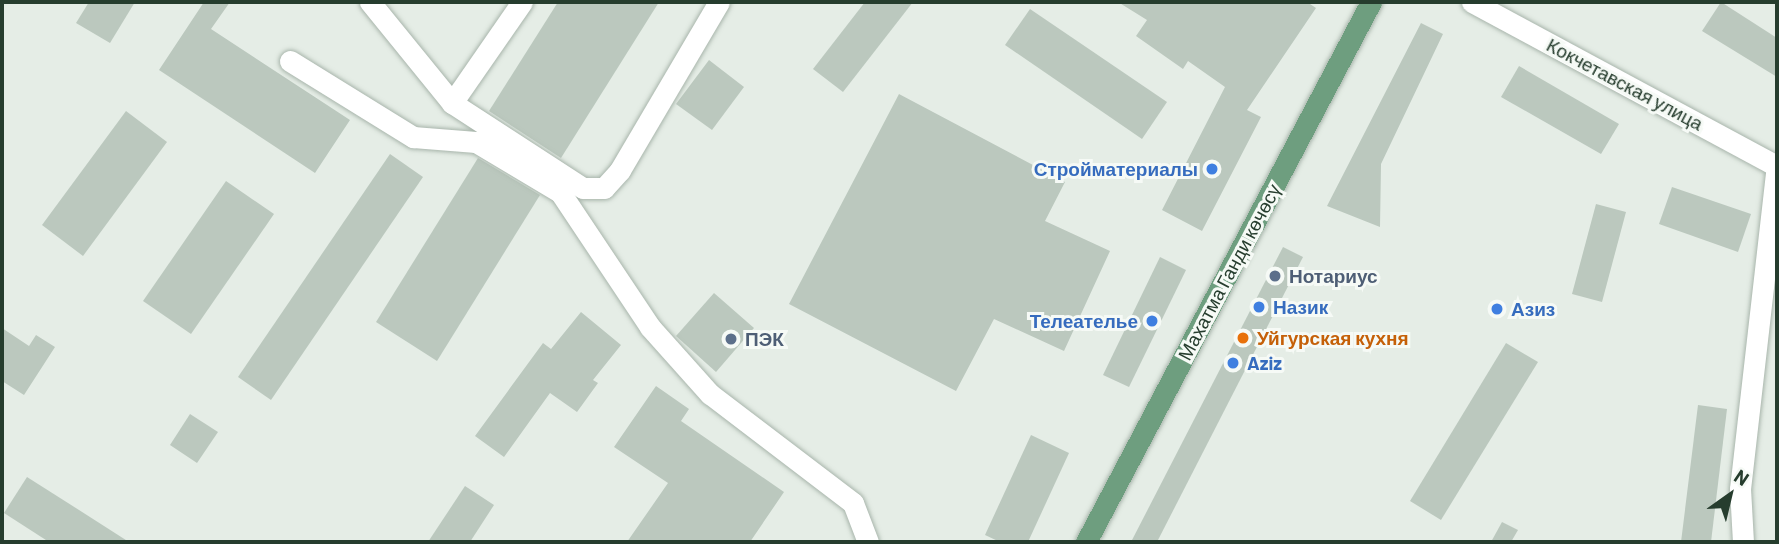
<!DOCTYPE html>
<html>
<head>
<meta charset="utf-8">
<style>
	body { margin:0 }
	#map { position:relative; width:1779px; height:544px; overflow:hidden; background:#e5ede6; font-family:Barlow,sans-serif }
	div>[style] { position:absolute }
	.building>* { inset:0; background:#bbc8be }
	.roads { filter:drop-shadow(0 0 2px #a8b5ab) drop-shadow(0 0 2px #a8b5ab) }
	.street>* { height:21px; margin:-10.5px; padding:0 10.5px; transform-origin:10.5px; border-radius:10.5px; background:#fff }
	.primary>* { height:21px; margin:-10.5px; padding:0 10.5px; transform-origin:10.5px; border-radius:10.5px; background:#6e9e7f }
	.dots>* { width:19px; height:19px; translate:-50% -50%; box-sizing:border-box; border:4px solid #f6faf6; border-radius:50% }
	span { translate:-50% -50%; white-space:nowrap; text-align:center; line-height:1.15; -webkit-text-stroke:6px #f6faf6; paint-order:stroke }
	.street-label { font-size:19px; color:#263d2e }
	.shop-label { font-size:19px; color:#366cbe; font-weight:700 }
	.right { translate:-100% -50%; text-align:right }
	.left { translate:0 -50%; text-align:left }
	.service-label { font-size:19px; color:#4e5e75; font-weight:700 }
	.food-label { font-size:19px; color:#c56008; font-weight:700 }
	.frame { position:absolute; inset:0; border:4px solid #263d2e; pointer-events:none }
	.north { position:absolute; left:1695px; top:460px; width:70px; height:70px; -webkit-text-stroke:5px #f6faf6; paint-order:stroke; rotate:34deg; font-size:19px; font-weight:700; line-height:28px; text-align:center; color:#263d2e }
	.north::after { content:''; display:block; margin:auto; width:24px; height:32px; background:#263d2e; clip-path:polygon(50% 0,100% 100%,50% 72%,0 100%) }
</style>
</head>
<body>
<div id="map">
	<div class="building">
		<div style="clip-path:polygon(89px 2px,135px 2px,110px 43px,76px 23px)"></div>
		<div style="clip-path:polygon(204px 2px,230px 2px,211px 29px,350px 120px,315px 173px,159px 70px)"></div>
		<div style="clip-path:polygon(558px 2px,659px 2px,561px 158px,489px 111px)"></div>
		<div style="clip-path:polygon(865px 2px,913px 2px,843px 92px,813px 69px)"></div>
		<div style="clip-path:polygon(1118px 2px,1307px 2px,1316px 8px,1247px 110px,1261px 117px,1202px 231px,1162px 210px,1225px 87px,1188px 61px,1183px 69px,1136px 36px,1147px 20px)"></div>
		<div style="clip-path:polygon(1721px 2px,1777px 38px,1777px 77px,1702px 31px)"></div>
		<div style="clip-path:polygon(1030px 9px,1167px 102px,1142px 139px,1005px 45px)"></div>
		<div style="clip-path:polygon(1421px 23px,1443px 34px,1381px 164px,1380px 227px,1327px 206px)"></div>
		<div style="clip-path:polygon(709px 60px,744px 87px,712px 130px,676px 104px)"></div>
		<div style="clip-path:polygon(1519px 66px,1619px 124px,1601px 154px,1501px 97px)"></div>
		<div style="clip-path:polygon(899px 94px,1065px 182px,1045px 221px,1110px 251px,1064px 351px,994px 319px,956px 391px,789px 304px)"></div>
		<div style="clip-path:polygon(126px 111px,167px 142px,83px 256px,42px 225px)"></div>
		<div style="clip-path:polygon(390px 154px,423px 177px,271px 400px,238px 377px)"></div>
		<div style="clip-path:polygon(478px 158px,540px 195px,437px 361px,376px 322px)"></div>
		<div style="clip-path:polygon(226px 181px,274px 214px,191px 334px,143px 301px)"></div>
		<div style="clip-path:polygon(1672px 187px,1751px 214px,1738px 252px,1659px 224px)"></div>
		<div style="clip-path:polygon(1596px 204px,1626px 212px,1602px 302px,1572px 294px)"></div>
		<div style="clip-path:polygon(1283px 247px,1303px 257px,1157px 542px,1131px 542px)"></div>
		<div style="clip-path:polygon(1160px 257px,1186px 270px,1129px 387px,1103px 375px)"></div>
		<div style="clip-path:polygon(714px 293px,754px 328px,716px 372px,676px 336px)"></div>
		<div style="clip-path:polygon(581px 312px,621px 345px,593px 380px,598px 383px,577px 412px,550px 393px,504px 457px,475px 436px,543px 343px,551px 349px)"></div>
		<div style="clip-path:polygon(2px 328px,29px 346px,36px 335px,55px 347px,24px 395px,2px 381px)"></div>
		<div style="clip-path:polygon(1506px 343px,1538px 362px,1441px 520px,1410px 501px)"></div>
		<div style="clip-path:polygon(656px 386px,689px 409px,681px 421px,784px 492px,750px 542px,627px 542px,668px 483px,614px 447px)"></div>
		<div style="clip-path:polygon(1698px 405px,1727px 409px,1711px 542px,1681px 542px)"></div>
		<div style="clip-path:polygon(190px 414px,218px 432px,197px 463px,170px 445px)"></div>
		<div style="clip-path:polygon(1031px 435px,1069px 453px,1028px 542px,1000px 542px,985px 535px)"></div>
		<div style="clip-path:polygon(27px 477px,79px 510px,129px 542px,49px 542px,4px 513px)"></div>
		<div style="clip-path:polygon(465px 486px,494px 505px,470px 542px,428px 542px)"></div>
		<div style="clip-path:polygon(1502px 522px,1518px 530px,1511px 542px,1491px 542px)"></div>
	</div>
	<div class="roads">
		<div class="street">
			<div style="left:370px;top:2px;width:130px;rotate:50.9deg"></div>
			<div style="left:452px;top:103px;width:156px;rotate:33deg"></div>
			<div style="left:583px;top:188px;width:21px"></div>
			<div style="left:604px;top:188px;width:24px;rotate:-48deg"></div>
			<div style="left:620px;top:170px;width:195px;rotate:-59.5deg"></div>
			<div style="left:1472px;top:2px;width:346px;rotate:28.3deg"></div>
			<div style="left:290px;top:61px;width:145px;rotate:31.7deg"></div>
			<div style="left:413px;top:137px;width:63px;rotate:4.5deg"></div>
			<div style="left:476px;top:142px;width:98px;rotate:30.8deg"></div>
			<div style="left:560px;top:192px;width:162px;rotate:56.3deg"></div>
			<div style="left:650px;top:327px;width:90px;rotate:48.2deg"></div>
			<div style="left:710px;top:394px;width:180px;rotate:37.3deg"></div>
			<div style="left:853px;top:503px;width:42px;rotate:69deg"></div>
			<div style="left:452px;top:103px;width:123px;rotate:-55.3deg"></div>
			<div style="left:1743px;top:542px;width:53px;rotate:-93.2deg"></div>
			<div style="left:1740px;top:489px;width:325px;rotate:-83.5deg"></div>
		</div>
		<div class="primary">
			<div style="left:1086px;top:542px;width:611px;rotate:-62.18deg"></div>
		</div>
	</div>
	<div class="dots">
		<div style="left:1212px;top:169px;background:#3f7fe0"></div>
		<div style="left:1275px;top:276px;background:#5c6f8a"></div>
		<div style="left:1259px;top:307px;background:#3f7fe0"></div>
		<div style="left:1497px;top:309px;background:#3f7fe0"></div>
		<div style="left:1152px;top:321px;background:#3f7fe0"></div>
		<div style="left:1243px;top:338px;background:#e8710a"></div>
		<div style="left:731px;top:339px;background:#5c6f8a"></div>
		<div style="left:1233px;top:363px;background:#3f7fe0"></div>
	</div>
	<div class="street-label">
		<span style="left:1625px;top:84px;rotate:28deg">Кокчетавская улица</span>
		<span style="left:1229px;top:272px;rotate:-62deg">Махатма Ганди көчөсү</span>
	</div>
	<div class="shop-label">
		<span class="right" style="left:1198px;top:169px">Стройматериалы</span>
		<span class="left" style="left:1273px;top:307px">Назик</span>
		<span class="left" style="left:1511px;top:309px">Азиз</span>
		<span class="right" style="left:1138px;top:321px">Телеателье</span>
		<span class="left" style="left:1247px;top:363px">Aziz</span>
	</div>
	<div class="service-label">
		<span class="left" style="left:1289px;top:276px">Нотариус</span>
		<span class="left" style="left:745px;top:339px">ПЭК</span>
	</div>
	<div class="food-label">
		<span class="left" style="left:1257px;top:338px">Уйгурская кухня</span>
	</div>
	<div class="frame"></div>
	<div class="north">N</div>
</div>
</body>
</html>
